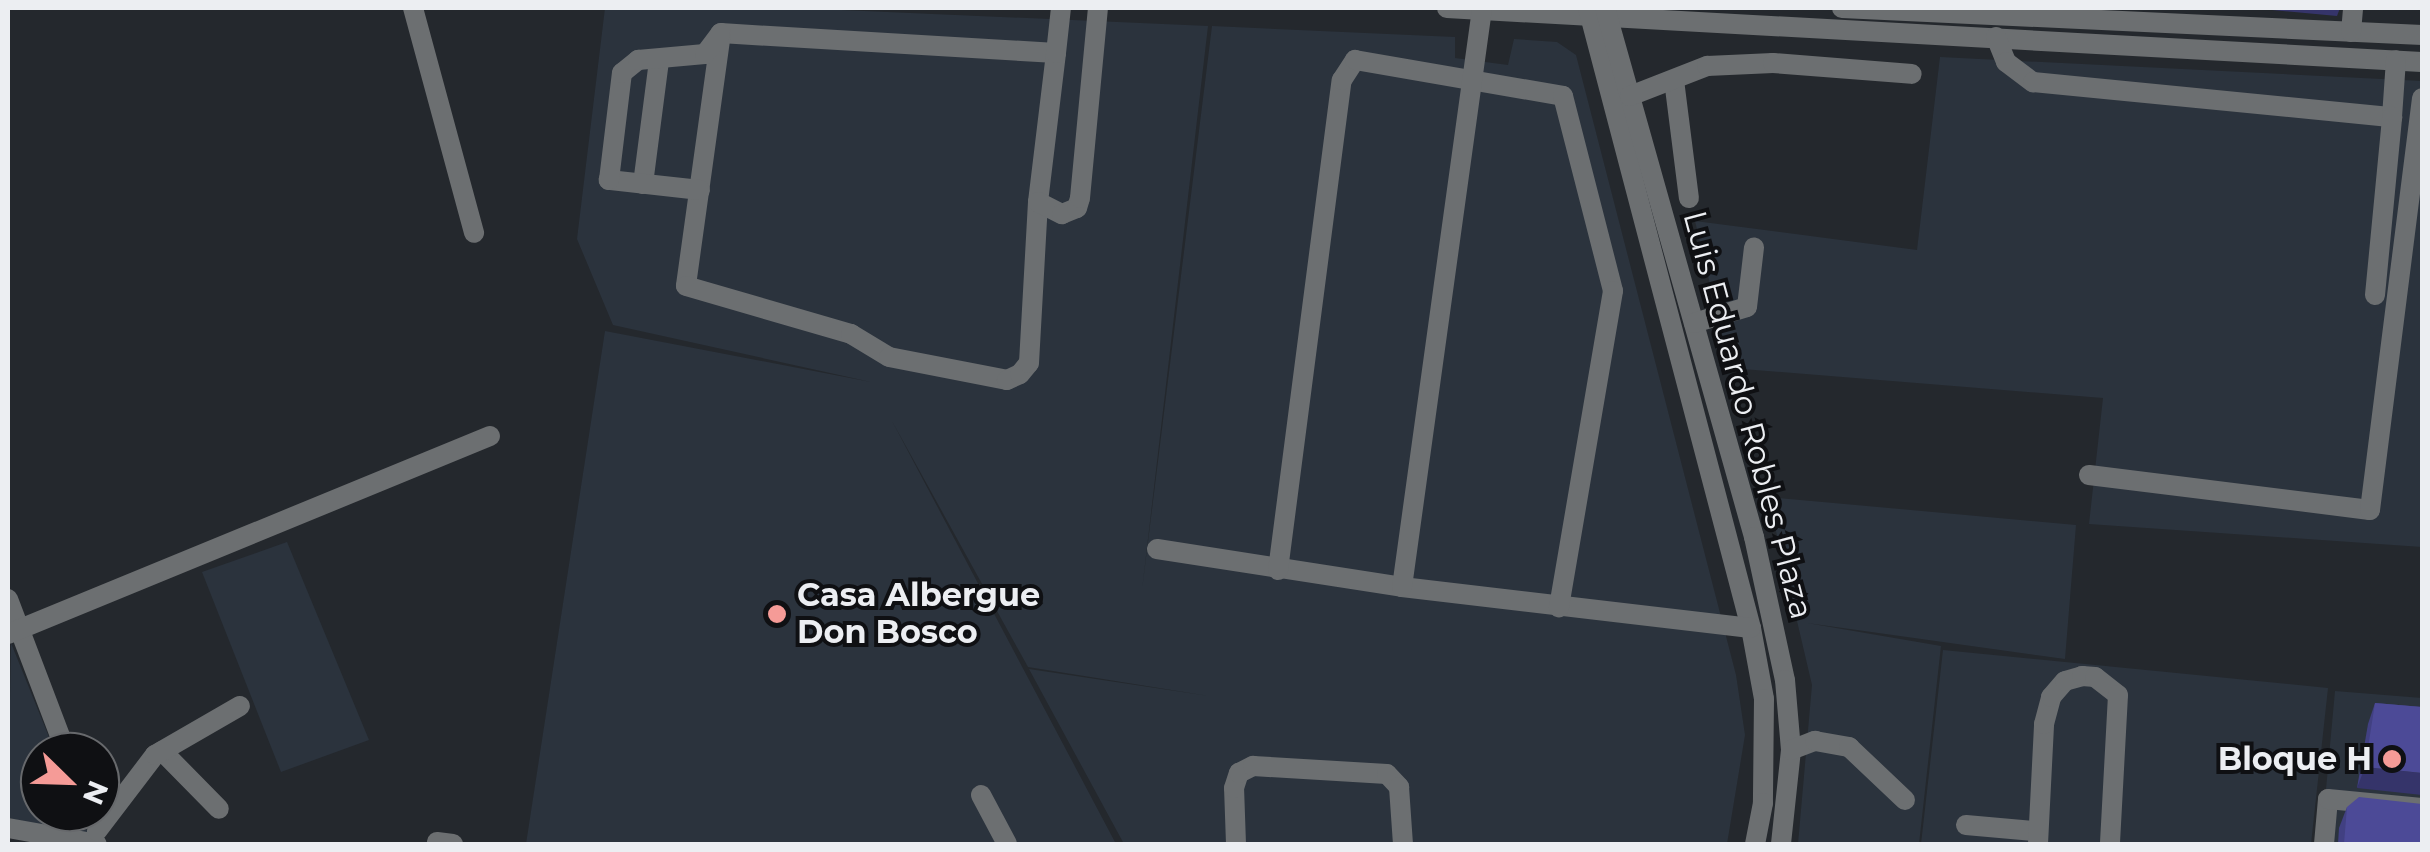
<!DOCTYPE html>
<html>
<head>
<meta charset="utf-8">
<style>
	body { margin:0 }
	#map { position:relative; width:2430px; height:852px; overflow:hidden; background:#24282d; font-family:Montserrat,sans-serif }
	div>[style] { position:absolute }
	.built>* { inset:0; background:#2b333d }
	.minor>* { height:20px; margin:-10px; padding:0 10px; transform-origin:10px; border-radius:10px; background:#6c6f71 }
	.wall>* { inset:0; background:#414082 }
	.shaded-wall>* { inset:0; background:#35346a }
	.building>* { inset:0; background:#4c4a97 }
	.dots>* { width:28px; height:28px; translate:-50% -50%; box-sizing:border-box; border:5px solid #0f1013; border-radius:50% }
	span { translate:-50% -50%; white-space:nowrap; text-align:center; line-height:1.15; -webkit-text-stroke:8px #0f1013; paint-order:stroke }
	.street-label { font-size:32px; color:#eceef2 }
	.poi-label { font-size:32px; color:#eceef2; font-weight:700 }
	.left { translate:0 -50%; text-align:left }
	.right { translate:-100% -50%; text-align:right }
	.frame { position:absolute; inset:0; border:10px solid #eceef2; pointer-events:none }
	.north { position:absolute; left:20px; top:732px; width:100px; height:100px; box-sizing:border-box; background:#0f1013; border:2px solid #67696c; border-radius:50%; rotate:113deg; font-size:28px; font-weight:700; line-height:40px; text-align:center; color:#eceef2 }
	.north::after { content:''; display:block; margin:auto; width:35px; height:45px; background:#f59b97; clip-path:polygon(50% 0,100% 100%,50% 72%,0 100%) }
</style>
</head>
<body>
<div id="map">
	<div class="built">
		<div style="clip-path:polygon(605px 8px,796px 8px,1208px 26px,1142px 590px,1212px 26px,1455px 37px,1455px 58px,1508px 65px,1514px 39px,1557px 42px,1576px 55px,1736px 675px,1745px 735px,1727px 844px,1124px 844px,1029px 669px,1209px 696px,1028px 667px,892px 421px,1116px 844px,526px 844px,605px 331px,871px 382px,613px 325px,577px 239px)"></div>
		<div style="clip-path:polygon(1940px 57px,2422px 81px,2422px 547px,2089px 524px,2103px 398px,1730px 368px,1695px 221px,1917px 250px)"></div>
		<div style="clip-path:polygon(1768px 497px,2076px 525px,2065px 659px,1807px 623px,1941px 646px,1919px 844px,1798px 844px,1812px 685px)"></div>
		<div style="clip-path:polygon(287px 542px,369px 740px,281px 772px,202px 572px)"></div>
		<div style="clip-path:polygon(11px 643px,55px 752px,40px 752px,40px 812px,80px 812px,89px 835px,8px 818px)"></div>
		<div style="clip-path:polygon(1943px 650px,2328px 688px,2311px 844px,1921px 844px)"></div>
		<div style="clip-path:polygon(2335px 691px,2422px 698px,2422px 844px,2321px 844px)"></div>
	</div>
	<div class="minor">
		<div style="left:413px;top:8px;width:233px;rotate:74.8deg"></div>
		<div style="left:1447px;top:8px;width:976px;rotate:3.17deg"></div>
		<div style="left:1588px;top:8px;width:641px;rotate:75.27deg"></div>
		<div style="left:1751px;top:628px;width:72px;rotate:79.6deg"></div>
		<div style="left:1764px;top:699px;width:104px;rotate:90.6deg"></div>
		<div style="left:1763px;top:803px;width:42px;rotate:101deg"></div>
		<div style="left:1605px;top:8px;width:550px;rotate:74.27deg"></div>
		<div style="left:1754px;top:537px;width:146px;rotate:77.8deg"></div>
		<div style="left:1785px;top:680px;width:70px;rotate:85.1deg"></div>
		<div style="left:1791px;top:750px;width:95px;rotate:96.1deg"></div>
		<div style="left:1842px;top:8px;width:581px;rotate:2.67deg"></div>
		<div style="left:2351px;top:32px;width:24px;rotate:-85deg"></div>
		<div style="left:1996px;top:37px;width:27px;rotate:68deg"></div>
		<div style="left:2006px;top:62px;width:34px;rotate:37deg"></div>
		<div style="left:2033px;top:82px;width:361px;rotate:5.6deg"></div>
		<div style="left:2392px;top:117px;width:57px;rotate:-86deg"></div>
		<div style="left:1056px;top:53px;width:336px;rotate:-176.6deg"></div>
		<div style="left:721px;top:33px;width:255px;rotate:97.9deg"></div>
		<div style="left:686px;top:286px;width:172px;rotate:16.2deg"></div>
		<div style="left:851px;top:334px;width:44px;rotate:31.2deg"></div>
		<div style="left:889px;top:357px;width:120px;rotate:11deg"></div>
		<div style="left:1007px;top:380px;width:14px;rotate:-25deg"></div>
		<div style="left:1020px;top:374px;width:14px;rotate:-51deg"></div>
		<div style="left:1029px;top:363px;width:161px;rotate:-86.8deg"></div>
		<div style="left:1038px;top:202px;width:150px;rotate:-83.1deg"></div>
		<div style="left:1056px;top:53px;width:45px;rotate:-83.7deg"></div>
		<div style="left:1674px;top:80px;width:119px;rotate:82.8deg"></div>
		<div style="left:1630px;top:96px;width:83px;rotate:-21.3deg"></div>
		<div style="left:1707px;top:66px;width:66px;rotate:-2.6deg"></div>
		<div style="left:1773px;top:63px;width:139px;rotate:4.5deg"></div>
		<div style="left:643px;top:184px;width:125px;rotate:-82.6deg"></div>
		<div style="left:700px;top:190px;width:92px;rotate:-173.7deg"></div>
		<div style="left:609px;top:180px;width:108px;rotate:-83.1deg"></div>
		<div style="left:622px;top:73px;width:21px;rotate:-39deg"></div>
		<div style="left:638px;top:60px;width:67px;rotate:-5.1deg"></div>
		<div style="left:705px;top:54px;width:25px;rotate:-53deg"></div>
		<div style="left:1038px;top:202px;width:27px;rotate:27deg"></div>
		<div style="left:1062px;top:214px;width:16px;rotate:-22deg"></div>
		<div style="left:1077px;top:208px;width:10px;rotate:-73deg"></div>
		<div style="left:1080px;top:198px;width:191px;rotate:-84.6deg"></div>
		<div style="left:2375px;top:295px;width:179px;rotate:-84.5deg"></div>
		<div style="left:1694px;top:323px;width:55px;rotate:-16.8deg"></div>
		<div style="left:1747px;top:307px;width:60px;rotate:-83.3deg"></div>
		<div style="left:2089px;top:475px;width:283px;rotate:7.1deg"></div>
		<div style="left:2370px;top:510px;width:415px;rotate:-82.8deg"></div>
		<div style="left:1157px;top:549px;width:248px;rotate:8.8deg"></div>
		<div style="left:1402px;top:587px;width:351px;rotate:6.7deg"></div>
		<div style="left:1278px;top:570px;width:494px;rotate:-82.6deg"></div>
		<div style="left:1342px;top:80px;width:24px;rotate:-57deg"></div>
		<div style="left:1355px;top:60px;width:211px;rotate:9.8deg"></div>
		<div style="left:1563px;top:96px;width:201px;rotate:75.6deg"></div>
		<div style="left:1613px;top:291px;width:321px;rotate:99.7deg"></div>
		<div style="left:1402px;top:587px;width:584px;rotate:-82.12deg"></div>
		<div style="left:8px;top:599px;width:164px;rotate:69.2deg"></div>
		<div style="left:8px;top:634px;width:521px;rotate:-22.33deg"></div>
		<div style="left:1791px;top:750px;width:26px;rotate:-21deg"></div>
		<div style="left:1815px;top:741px;width:35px;rotate:10deg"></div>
		<div style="left:1849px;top:747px;width:77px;rotate:43.4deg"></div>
		<div style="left:162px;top:751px;width:81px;rotate:45.5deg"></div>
		<div style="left:981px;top:795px;width:55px;rotate:62deg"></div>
		<div style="left:1966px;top:825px;width:68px;rotate:5deg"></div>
		<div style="left:8px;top:828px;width:90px;rotate:10.2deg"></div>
		<div style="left:97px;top:831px;width:96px;rotate:-52.7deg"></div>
		<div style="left:155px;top:755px;width:98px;rotate:-30deg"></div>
		<div style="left:437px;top:842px;width:16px;rotate:7deg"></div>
		<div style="left:1236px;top:844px;width:56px;rotate:-92deg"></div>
		<div style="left:1234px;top:788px;width:16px;rotate:-72deg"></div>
		<div style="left:1239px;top:773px;width:16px;rotate:-27deg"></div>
		<div style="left:1253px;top:766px;width:134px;rotate:3.4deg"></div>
		<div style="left:1387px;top:774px;width:18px;rotate:47deg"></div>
		<div style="left:1399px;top:787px;width:57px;rotate:86deg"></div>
		<div style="left:2038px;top:844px;width:120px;rotate:-87.1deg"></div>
		<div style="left:2044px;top:724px;width:28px;rotate:-75deg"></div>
		<div style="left:2051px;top:697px;width:21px;rotate:-49deg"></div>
		<div style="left:2065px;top:681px;width:18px;rotate:-16deg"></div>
		<div style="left:2082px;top:676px;width:13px;rotate:4deg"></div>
		<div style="left:2095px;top:677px;width:29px;rotate:38deg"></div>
		<div style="left:2118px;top:695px;width:149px;rotate:93.1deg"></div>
		<div style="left:2324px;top:844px;width:45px;rotate:-84.9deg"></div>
		<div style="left:2328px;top:799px;width:94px;rotate:5.5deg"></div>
	</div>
	<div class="wall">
		<div style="clip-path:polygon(2375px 703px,2422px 707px,2357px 788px,2368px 724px)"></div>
		<div style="clip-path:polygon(2347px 807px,2422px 844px,2338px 844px,2339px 828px)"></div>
	</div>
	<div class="shaded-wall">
		<div style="clip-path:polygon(2251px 8px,2340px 8px,2337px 16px)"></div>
		<div style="clip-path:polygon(2365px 767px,2422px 773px,2422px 795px,2357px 788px)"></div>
	</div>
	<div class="building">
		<div style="clip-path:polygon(2375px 703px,2422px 707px,2422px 773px,2365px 767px)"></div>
		<div style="clip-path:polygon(2359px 797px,2422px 804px,2422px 844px,2344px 844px,2347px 807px)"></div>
	</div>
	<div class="dots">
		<div style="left:777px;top:614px;background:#f59b97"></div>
		<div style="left:2392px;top:759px;background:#f59b97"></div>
	</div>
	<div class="street-label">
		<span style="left:1748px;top:415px;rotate:75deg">Luis Eduardo Robles Plaza</span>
	</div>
	<div class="poi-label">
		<span class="left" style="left:797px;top:614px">Casa Albergue<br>Don Bosco</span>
		<span class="right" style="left:2372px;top:759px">Bloque H</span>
	</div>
	<div class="frame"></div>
	<div class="north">N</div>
</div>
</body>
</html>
